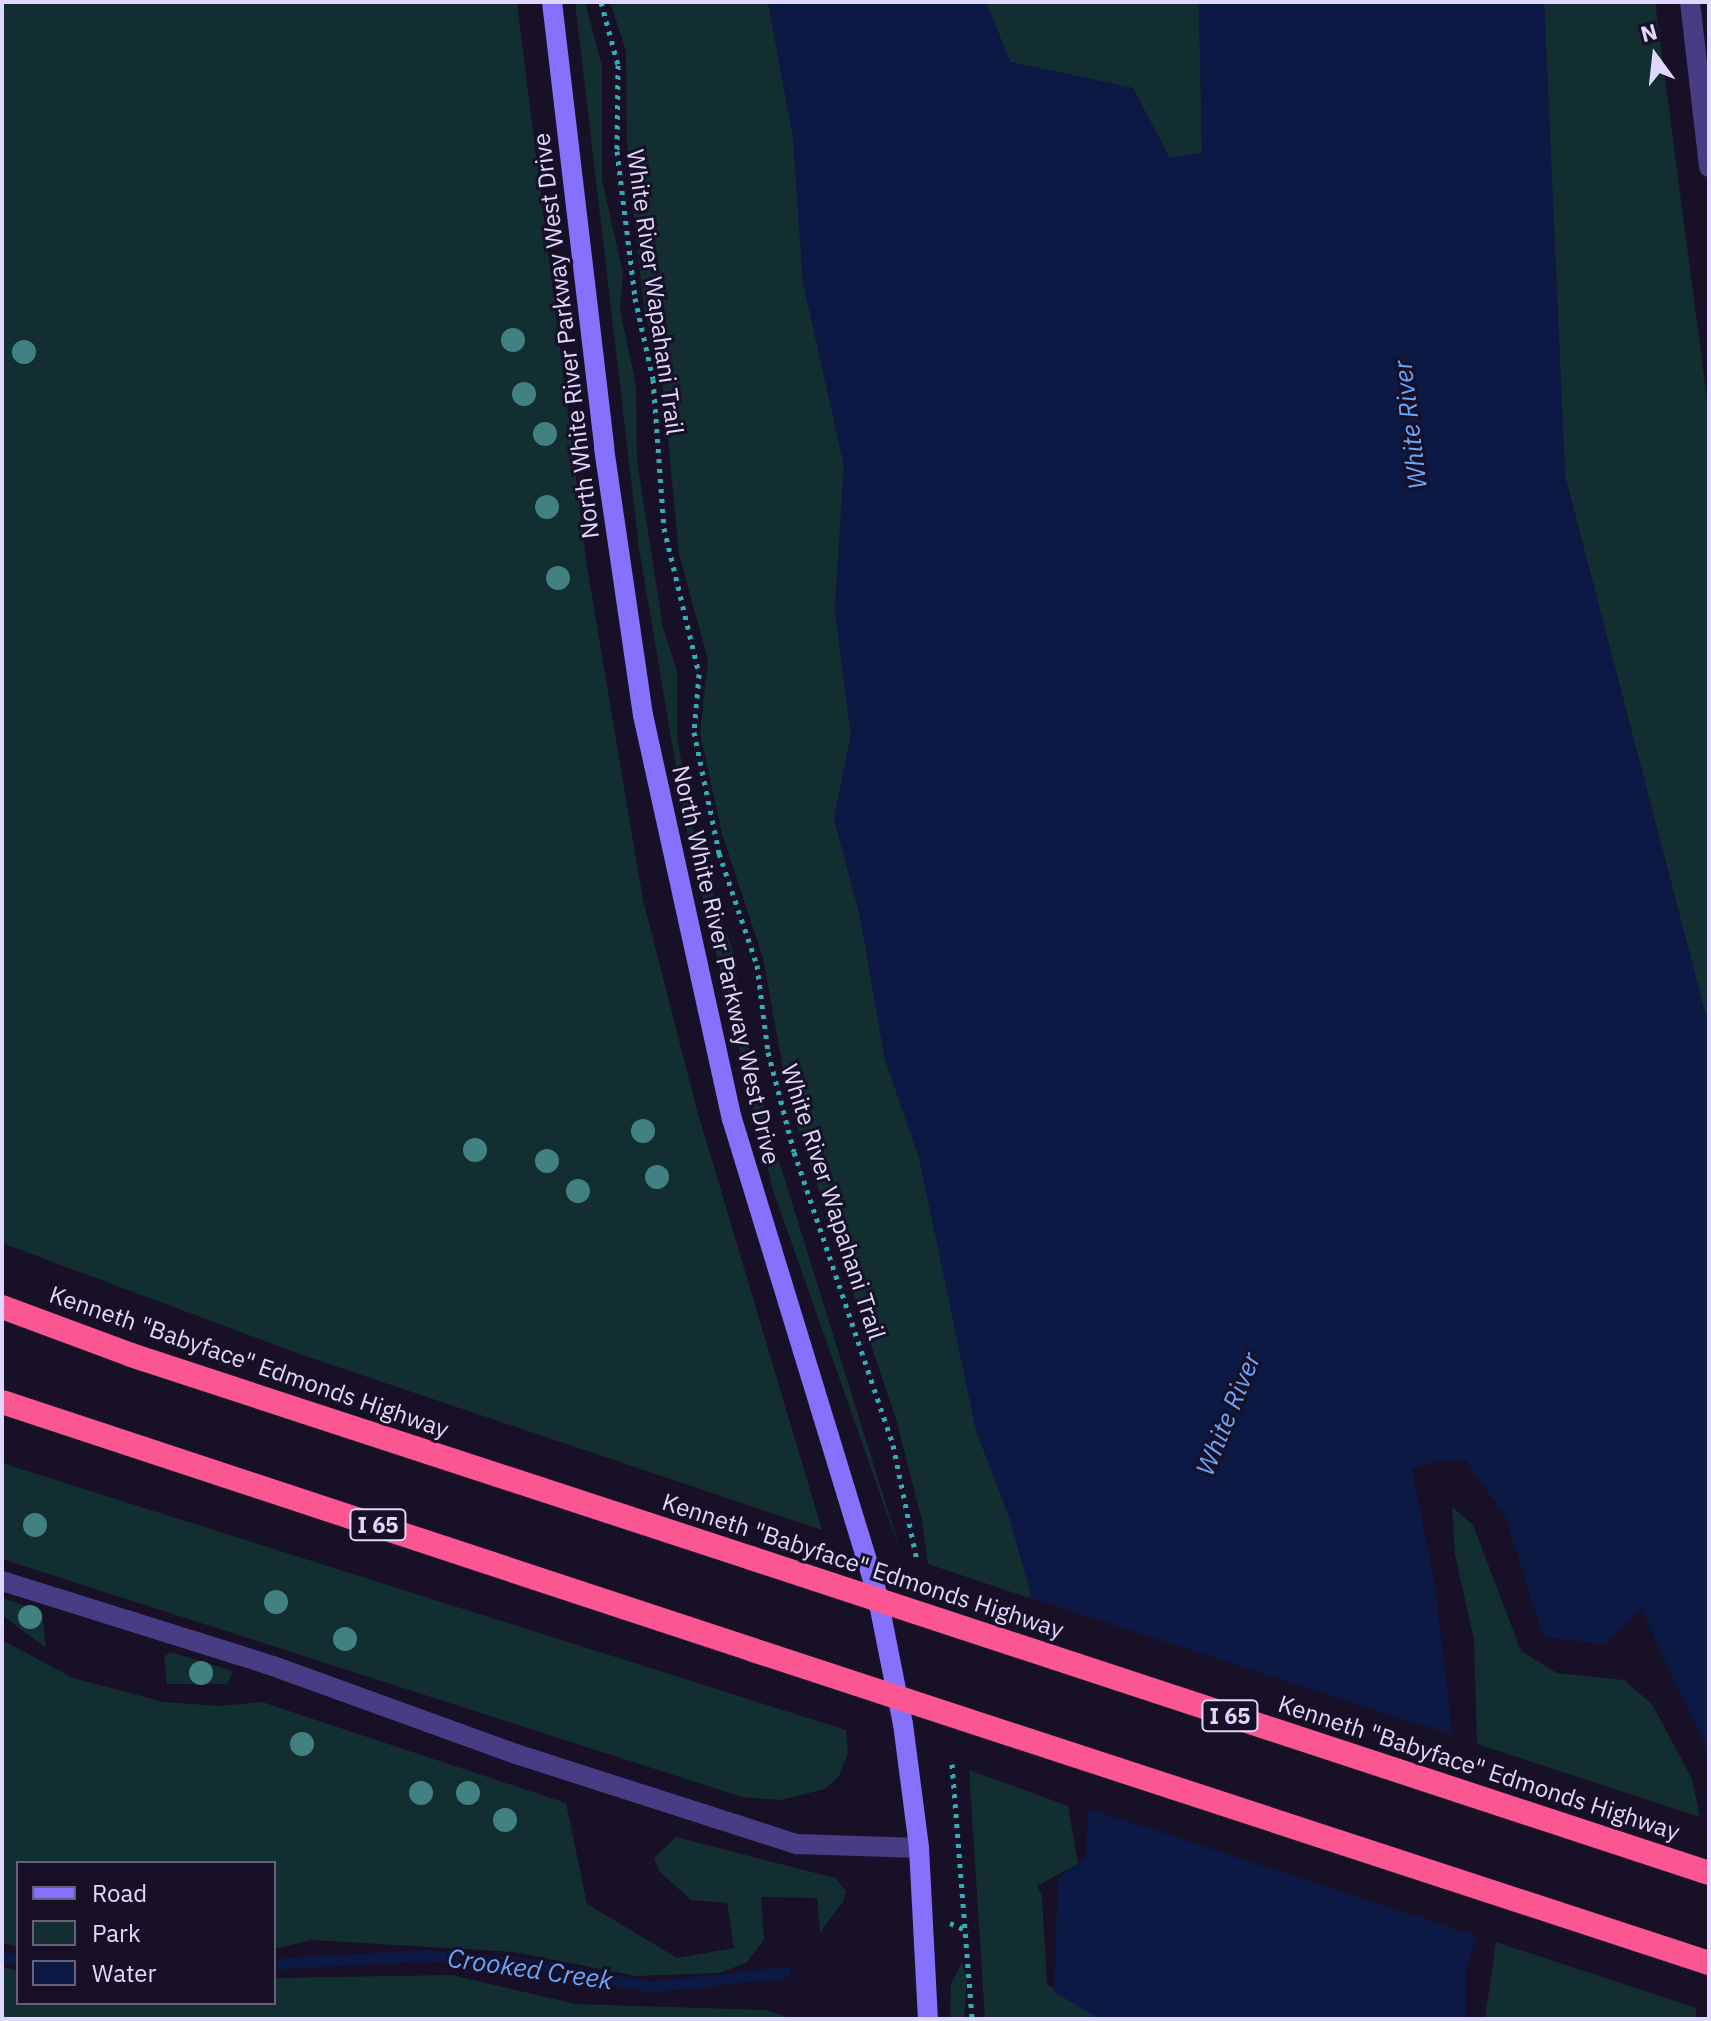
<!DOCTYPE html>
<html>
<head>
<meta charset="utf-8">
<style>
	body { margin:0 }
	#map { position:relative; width:1711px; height:2021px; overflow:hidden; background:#171027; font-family:"IBM Plex Sans",sans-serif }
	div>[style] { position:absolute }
	.green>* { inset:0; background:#132e30 }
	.water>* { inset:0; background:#0c1944 }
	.pier>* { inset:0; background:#171027 }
	.stream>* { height:11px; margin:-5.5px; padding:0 5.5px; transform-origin:5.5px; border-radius:5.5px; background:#0c1944 }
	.path>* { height:5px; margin-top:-2.5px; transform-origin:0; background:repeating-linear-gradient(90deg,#33aeb6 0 4px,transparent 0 10px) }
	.lane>* { height:20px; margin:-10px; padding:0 10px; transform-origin:10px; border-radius:10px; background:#483d84 }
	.street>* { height:20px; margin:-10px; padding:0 10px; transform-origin:10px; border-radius:10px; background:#483d84 }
	.secondary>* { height:20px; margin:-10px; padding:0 10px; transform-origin:10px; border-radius:10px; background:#8571fb }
	.highway>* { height:24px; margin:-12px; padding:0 12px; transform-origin:12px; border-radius:12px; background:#fa5691 }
	.highway-bridge>* { height:24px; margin:-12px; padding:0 12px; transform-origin:12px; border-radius:12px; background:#fa5691 }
	.trees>* { width:24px; height:24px; margin:-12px; border-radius:50%; background:#418182 }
	span { translate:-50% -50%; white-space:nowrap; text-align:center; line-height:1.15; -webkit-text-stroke:6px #171027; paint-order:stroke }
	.shield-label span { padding:2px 6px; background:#171027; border:2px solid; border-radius:6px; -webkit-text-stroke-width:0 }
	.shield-label { font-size:22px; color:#e0d7fe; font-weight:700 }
	.street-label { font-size:24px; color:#e0d7fe }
	.water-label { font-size:26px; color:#68a5fb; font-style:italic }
	.frame { position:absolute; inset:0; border:4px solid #e0d7fe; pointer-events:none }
	.legend { position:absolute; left:16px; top:1861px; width:260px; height:144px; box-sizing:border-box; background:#171027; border:2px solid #67607d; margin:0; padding:10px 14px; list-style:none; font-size:24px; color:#e0d7fe }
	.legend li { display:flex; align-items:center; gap:16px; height:40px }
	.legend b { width:40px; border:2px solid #67607d }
	.north { position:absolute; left:1615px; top:16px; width:80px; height:80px; -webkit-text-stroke:6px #171027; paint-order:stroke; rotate:345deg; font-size:22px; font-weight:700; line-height:32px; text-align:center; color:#e0d7fe }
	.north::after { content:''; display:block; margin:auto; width:28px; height:36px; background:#e0d7fe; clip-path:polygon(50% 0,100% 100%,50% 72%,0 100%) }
</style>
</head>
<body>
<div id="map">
	<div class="green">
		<div style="clip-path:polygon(2px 2px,517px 2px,587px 567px,643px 900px,697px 1110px,822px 1530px,302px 1355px,2px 1243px)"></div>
		<div style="clip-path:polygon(575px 2px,585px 2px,602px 66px,602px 180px,623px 273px,620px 310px,636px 385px,637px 461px,663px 628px,677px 671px,677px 736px,695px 842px,732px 949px,747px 1042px,774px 1145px,902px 1556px,773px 1190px,687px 832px,639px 548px)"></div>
		<div style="clip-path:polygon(610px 2px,768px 2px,793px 137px,803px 282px,844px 465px,835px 610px,851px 735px,834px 818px,860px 916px,885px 1059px,919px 1158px,949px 1293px,1032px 1599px,928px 1564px,922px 1520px,896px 1419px,789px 1102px,763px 958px,722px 834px,700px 733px,708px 660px,679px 554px,661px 368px,645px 314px,637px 246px,627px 144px,626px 51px)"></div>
		<div style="clip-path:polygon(986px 2px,1199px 2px,1202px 153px,1169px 158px,1133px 88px,1010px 62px)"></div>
		<div style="clip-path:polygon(1544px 2px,1655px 2px,1709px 414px,1709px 1028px,1565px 476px)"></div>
		<div style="clip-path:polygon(2px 1463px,846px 1730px,848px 1753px,839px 1776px,825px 1789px,781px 1800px,742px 1797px,2px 1559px)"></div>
		<div style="clip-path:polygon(1452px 1507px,1473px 1525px,1521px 1651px,1557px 1673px,1624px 1680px,1652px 1704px,1692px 1779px,1700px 1817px,1477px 1744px,1474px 1640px,1455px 1554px)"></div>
		<div style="clip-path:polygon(2px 1598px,42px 1612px,46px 1648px,2px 1615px)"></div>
		<div style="clip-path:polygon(2px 1640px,73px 1678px,164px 1702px,220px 1706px,262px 1702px,566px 1803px,587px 1904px,677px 1958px,734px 1948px,727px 1903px,691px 1900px,659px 1871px,654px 1858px,676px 1837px,835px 1878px,846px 1891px,843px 1902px,820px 1932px,817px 1898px,761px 1897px,764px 1940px,746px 1963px,719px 1973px,636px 1976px,514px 1952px,312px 1940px,274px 1949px,274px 1863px,18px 1863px,18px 1947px,2px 1943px)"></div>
		<div style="clip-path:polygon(170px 1652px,233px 1671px,227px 1684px,167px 1684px,164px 1657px)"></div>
		<div style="clip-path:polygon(969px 1770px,1068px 1806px,1078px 1864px,1037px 1886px,1042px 1895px,1047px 1984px,1100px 2019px,985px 2019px)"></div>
		<div style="clip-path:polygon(1496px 1942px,1696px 2008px,1696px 2019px,1485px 2019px)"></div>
		<div style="clip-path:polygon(962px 1962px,967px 1979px,964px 2019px,950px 2019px,951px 1984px)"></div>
		<div style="clip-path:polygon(2px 1967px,18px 1971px,18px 2003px,274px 2003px,274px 1978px,452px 1975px,575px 2004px,766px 2010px,793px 2019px,2px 2019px)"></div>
	</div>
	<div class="water">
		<div style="clip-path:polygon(768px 2px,986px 2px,1010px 62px,1133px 88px,1170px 158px,1202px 153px,1199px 2px,1544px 2px,1565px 476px,1709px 1028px,1709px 1754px,1641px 1609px,1604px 1644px,1543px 1637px,1505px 1515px,1465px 1460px,1435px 1461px,1412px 1469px,1435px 1584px,1476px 1938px,1465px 1974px,1465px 2019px,1100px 2019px,1054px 1992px,1058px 1878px,1086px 1857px,1088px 1797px,1009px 1517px,976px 1431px,919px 1158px,885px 1059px,860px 916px,834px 818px,851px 735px,835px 610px,844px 465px,803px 282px,793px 137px)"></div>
	</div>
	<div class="pier">
		<div style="clip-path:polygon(1028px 1597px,1455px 1736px,1480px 1937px,1084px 1807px)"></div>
	</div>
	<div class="stream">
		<div style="left:2px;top:1956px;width:16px;rotate:14deg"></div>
		<div style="left:274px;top:1964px;width:151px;rotate:-3.4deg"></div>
		<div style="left:425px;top:1955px;width:109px;rotate:4.7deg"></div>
		<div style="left:534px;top:1964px;width:118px;rotate:11.2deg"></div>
		<div style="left:650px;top:1987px;width:136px;rotate:-6.3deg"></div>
	</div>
	<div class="path">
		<div style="left:601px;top:2px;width:65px;rotate:74.9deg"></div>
		<div style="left:618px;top:65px;width:86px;rotate:90.7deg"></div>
		<div style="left:617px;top:151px;width:148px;rotate:83deg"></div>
		<div style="left:635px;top:298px;width:83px;rotate:77.5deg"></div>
		<div style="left:653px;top:379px;width:149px;rotate:85.8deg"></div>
		<div style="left:664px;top:528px;width:150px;rotate:76.5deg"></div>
		<div style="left:699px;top:674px;width:58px;rotate:94.9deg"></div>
		<div style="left:694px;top:732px;width:124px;rotate:78.3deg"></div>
		<div style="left:719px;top:853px;width:118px;rotate:71.3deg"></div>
		<div style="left:757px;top:965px;width:88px;rotate:82.8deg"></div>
		<div style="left:768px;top:1052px;width:103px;rotate:75.4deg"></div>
		<div style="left:794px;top:1152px;width:309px;rotate:71.3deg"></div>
		<div style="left:893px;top:1445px;width:118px;rotate:78.3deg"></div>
		<div style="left:952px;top:1764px;width:256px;rotate:85.5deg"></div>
		<div style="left:950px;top:1923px;width:20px;rotate:24deg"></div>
	</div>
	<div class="lane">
		<div style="left:2px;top:1581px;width:284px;rotate:17.4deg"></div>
		<div style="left:273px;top:1666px;width:258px;rotate:19.9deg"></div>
		<div style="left:516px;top:1754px;width:295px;rotate:17.8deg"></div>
		<div style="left:797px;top:1844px;width:122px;rotate:1.9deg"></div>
	</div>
	<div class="street">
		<div style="left:1690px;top:2px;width:166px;rotate:83.4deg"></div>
	</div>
	<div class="secondary">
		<div style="left:552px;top:2px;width:449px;rotate:83.3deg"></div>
		<div style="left:604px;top:448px;width:270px;rotate:81.7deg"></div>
		<div style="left:643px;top:715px;width:414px;rotate:77.6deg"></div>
		<div style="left:732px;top:1119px;width:497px;rotate:73deg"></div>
		<div style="left:877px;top:1594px;width:133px;rotate:78.7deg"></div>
		<div style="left:903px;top:1724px;width:125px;rotate:82.6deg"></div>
		<div style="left:919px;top:1848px;width:171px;rotate:87deg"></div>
	</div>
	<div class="highway">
		<div style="left:2px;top:1307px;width:138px;rotate:20.4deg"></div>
		<div style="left:131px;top:1355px;width:652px;rotate:18.13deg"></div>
		<div style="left:2px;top:1402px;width:791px;rotate:18.27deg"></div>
	</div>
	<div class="highway-bridge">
		<div style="left:751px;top:1558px;width:1008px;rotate:18.2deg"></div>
		<div style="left:753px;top:1650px;width:1006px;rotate:18.13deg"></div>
	</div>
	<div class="trees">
		<div style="left:513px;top:340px"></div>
		<div style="left:24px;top:352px"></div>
		<div style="left:524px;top:394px"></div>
		<div style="left:545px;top:434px"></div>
		<div style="left:547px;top:507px"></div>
		<div style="left:558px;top:578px"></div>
		<div style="left:643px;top:1131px"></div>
		<div style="left:475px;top:1150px"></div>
		<div style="left:547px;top:1161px"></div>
		<div style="left:657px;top:1177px"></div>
		<div style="left:578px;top:1191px"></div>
		<div style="left:35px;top:1525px"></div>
		<div style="left:276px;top:1602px"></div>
		<div style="left:30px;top:1617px"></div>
		<div style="left:345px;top:1639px"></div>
		<div style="left:201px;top:1673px"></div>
		<div style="left:302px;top:1744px"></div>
		<div style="left:421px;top:1793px"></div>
		<div style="left:468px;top:1793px"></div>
		<div style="left:505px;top:1820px"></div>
	</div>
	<div class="shield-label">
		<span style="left:378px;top:1525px">I 65</span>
		<span style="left:1230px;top:1716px">I 65</span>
	</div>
	<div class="street-label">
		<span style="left:655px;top:292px;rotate:82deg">White River Wapahani Trail</span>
		<span style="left:566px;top:336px;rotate:-97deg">North White River Parkway West Drive</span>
		<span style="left:726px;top:965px;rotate:77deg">North White River Parkway West Drive</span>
		<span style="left:833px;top:1202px;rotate:72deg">White River Wapahani Trail</span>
		<span style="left:249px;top:1362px;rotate:19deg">Kenneth "Babyface" Edmonds Highway</span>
		<span style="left:863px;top:1566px;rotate:18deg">Kenneth "Babyface" Edmonds Highway</span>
		<span style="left:1479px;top:1768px;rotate:18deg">Kenneth "Babyface" Edmonds Highway</span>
	</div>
	<div class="water-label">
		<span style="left:1410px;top:425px;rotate:-97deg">White River</span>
		<span style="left:1228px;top:1414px;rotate:-68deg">White River</span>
		<span style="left:530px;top:1969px;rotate:8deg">Crooked Creek</span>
	</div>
	<div class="frame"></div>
	<ul class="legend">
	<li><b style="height:10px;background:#8571fb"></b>Road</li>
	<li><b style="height:22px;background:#132e30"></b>Park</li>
	<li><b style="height:22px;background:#0c1944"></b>Water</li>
	</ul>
	<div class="north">N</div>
</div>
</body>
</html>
